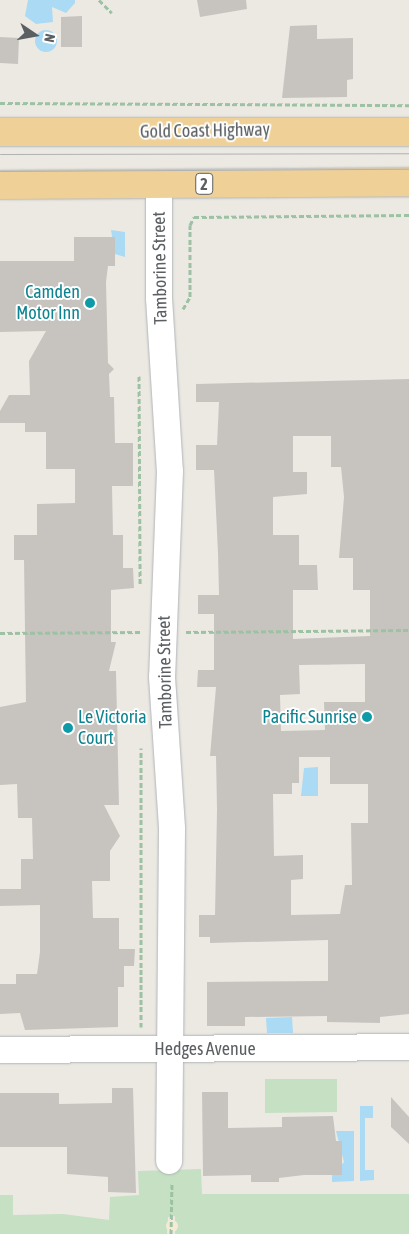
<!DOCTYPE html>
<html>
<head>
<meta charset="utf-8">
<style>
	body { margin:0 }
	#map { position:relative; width:409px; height:1234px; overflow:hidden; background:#ece9e3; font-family:"Asap Condensed",sans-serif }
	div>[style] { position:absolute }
	.green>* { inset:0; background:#c5e0c2 }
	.sand>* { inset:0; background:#f5ebd5 }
	.round { border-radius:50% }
	.water>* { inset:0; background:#abdaf4 }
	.building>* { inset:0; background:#c7c4c0 }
	.path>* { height:3px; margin-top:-1.5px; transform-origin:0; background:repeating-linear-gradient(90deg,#9cc1a3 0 5px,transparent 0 7.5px) }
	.roads { filter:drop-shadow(0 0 1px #b0b4b7) drop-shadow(0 0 1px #b0b4b7) }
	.minor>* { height:26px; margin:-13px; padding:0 13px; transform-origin:13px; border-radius:13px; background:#fff }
	.highway>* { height:28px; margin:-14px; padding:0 14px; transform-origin:14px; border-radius:14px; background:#efd197 }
	.tram>* { height:1px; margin:-0.5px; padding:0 0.5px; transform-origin:0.5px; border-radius:0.5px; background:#b1b2b2 }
	.dots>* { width:14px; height:14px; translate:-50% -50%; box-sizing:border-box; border:2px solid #fff; border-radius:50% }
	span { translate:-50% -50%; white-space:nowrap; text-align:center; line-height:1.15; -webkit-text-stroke:4px #fff; paint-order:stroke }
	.shield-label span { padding:1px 4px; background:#fff; border:1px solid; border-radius:4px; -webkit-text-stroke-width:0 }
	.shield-label { font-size:16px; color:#5b5f62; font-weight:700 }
	.street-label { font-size:18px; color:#5b5f62 }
	.culture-label { font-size:18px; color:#0d838f }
	.right { translate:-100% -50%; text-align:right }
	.left { translate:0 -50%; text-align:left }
	.north { position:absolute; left:10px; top:10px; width:50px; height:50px; -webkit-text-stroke:4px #fff; paint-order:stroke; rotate:102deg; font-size:14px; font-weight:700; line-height:20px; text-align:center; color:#5b5f62 }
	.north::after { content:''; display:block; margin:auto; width:18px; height:22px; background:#5b5f62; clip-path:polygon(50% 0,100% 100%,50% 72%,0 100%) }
</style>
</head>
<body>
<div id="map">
	<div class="green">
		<div style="clip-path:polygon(265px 1079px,337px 1079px,337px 1112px,265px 1113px)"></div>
		<div style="clip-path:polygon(201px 1169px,202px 1194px,409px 1194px,409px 1234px,175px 1234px,175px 1216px,168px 1217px,167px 1234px,0 1234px,0 1195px,13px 1195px,13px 1215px,63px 1214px,109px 1220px,110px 1197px,139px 1195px,138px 1171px)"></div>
	</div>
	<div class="sand">
		<div class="round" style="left:166px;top:1220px;width:12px;height:12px"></div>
	</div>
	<div class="water">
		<div style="clip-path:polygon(28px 0,75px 0,75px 3px,66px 13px,52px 7px,53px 22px,36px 24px,25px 16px)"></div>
		<div class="round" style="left:35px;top:30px;width:22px;height:22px"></div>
		<div style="clip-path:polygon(111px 230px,125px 232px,125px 257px,115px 254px)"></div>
		<div style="clip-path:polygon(318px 767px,318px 796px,301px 796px,304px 768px)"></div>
		<div style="clip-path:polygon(292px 1017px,293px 1033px,267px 1033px,266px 1018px)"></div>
		<div style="clip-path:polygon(360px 1106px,373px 1106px,373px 1118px,365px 1118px,365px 1170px,374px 1170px,374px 1180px,360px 1181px)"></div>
		<div style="clip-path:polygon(336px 1131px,354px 1131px,354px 1181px,332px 1182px,332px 1175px,344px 1162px)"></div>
	</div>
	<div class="building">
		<div style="clip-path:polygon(197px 0,246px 0,247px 9px,200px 17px)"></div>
		<div style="clip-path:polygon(82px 16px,82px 47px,61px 47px,61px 17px)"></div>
		<div style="clip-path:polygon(317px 25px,317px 39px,353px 38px,353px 79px,347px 80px,347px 97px,282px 98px,290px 26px)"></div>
		<div style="clip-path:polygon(0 37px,19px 38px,18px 64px,0 63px)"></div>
		<div style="clip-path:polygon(74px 237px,115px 237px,115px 266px,108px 266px,106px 282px,108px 363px,114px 369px,109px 374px,110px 397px,114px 397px,115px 443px,133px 443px,133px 486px,112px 486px,113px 535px,123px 535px,123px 568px,133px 568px,134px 588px,111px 590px,111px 642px,116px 642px,109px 671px,116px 671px,119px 805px,104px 805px,120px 836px,110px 851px,110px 881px,92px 881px,93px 918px,119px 918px,119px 949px,135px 949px,134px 966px,124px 966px,124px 987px,118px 987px,118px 1027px,25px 1030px,20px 1013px,0 1014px,0 984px,16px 984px,16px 974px,37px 974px,40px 952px,40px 905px,0 906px,0 889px,21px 889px,21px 859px,33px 859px,32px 818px,18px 818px,17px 784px,0 785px,0 707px,26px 702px,24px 560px,14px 560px,14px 535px,37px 535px,37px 504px,75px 503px,75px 469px,46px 469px,46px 432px,25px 432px,25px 423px,0 423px,0 411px,9px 395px,30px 395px,29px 361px,46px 331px,0 332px,0 261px,74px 261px)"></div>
		<div style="clip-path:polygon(evenodd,409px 379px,409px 1014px,380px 1017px,380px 1023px,327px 1022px,327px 1016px,245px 1017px,245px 1026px,207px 1026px,207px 982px,328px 981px,328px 940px,210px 943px,210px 937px,199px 937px,199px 915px,215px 915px,217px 810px,216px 756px,210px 756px,216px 687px,197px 687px,198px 670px,214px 670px,214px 614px,198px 614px,198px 595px,219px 595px,218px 553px,214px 470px,196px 470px,196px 445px,217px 445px,219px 402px,196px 402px,196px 384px,409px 379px,293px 436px,331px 436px,331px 467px,341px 467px,344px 497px,339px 558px,353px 558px,353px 590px,370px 590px,370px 636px,293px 639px,293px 590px,318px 590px,317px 565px,299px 565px,299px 535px,273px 535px,273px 497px,307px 494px,307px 472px,293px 472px,293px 436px,409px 379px,365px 664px,365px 702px,324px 702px,325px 730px,281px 731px,280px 695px,300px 694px,299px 665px,365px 664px,409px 379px,299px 757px,330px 757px,330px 784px,368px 784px,368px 823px,351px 823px,352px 885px,345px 885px,340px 914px,291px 915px,291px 880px,303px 879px,303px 855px,274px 856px,273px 794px,292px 794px,292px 783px,299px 783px,299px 757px)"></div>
		<div style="clip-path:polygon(112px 1088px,133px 1088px,136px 1193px,108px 1192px,108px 1177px,67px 1174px,67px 1147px,0 1147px,0 1093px,59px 1093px,59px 1104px,112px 1103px)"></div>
		<div style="clip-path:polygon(202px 1092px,228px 1092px,228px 1128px,282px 1127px,282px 1117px,333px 1116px,336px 1141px,342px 1141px,342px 1175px,304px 1175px,279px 1178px,279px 1182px,251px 1182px,251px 1175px,203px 1176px)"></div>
		<div style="clip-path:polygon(391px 1097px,409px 1117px,409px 1144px,391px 1127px)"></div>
	</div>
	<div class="path">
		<div style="left:99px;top:0;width:18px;rotate:45deg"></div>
		<div style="left:0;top:103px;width:409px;rotate:0.3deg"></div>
		<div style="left:183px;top:309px;width:14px;rotate:-60deg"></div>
		<div style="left:190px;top:297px;width:72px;rotate:-90deg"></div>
		<div style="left:190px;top:225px;width:9px;rotate:-63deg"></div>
		<div style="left:194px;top:217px;width:215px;rotate:-0.5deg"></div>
		<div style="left:139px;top:376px;width:209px;rotate:89.7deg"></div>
		<div style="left:186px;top:632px;width:223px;rotate:-0.5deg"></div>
		<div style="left:0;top:633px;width:142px;rotate:-0.4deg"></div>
		<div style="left:141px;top:1027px;width:279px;rotate:-90deg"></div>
		<div style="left:171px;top:1234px;width:50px;rotate:-88.9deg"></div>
	</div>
	<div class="roads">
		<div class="minor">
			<div style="left:159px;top:184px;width:114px;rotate:90deg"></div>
			<div style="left:159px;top:298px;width:173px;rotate:86.4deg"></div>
			<div style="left:170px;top:471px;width:206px;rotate:92.2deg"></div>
			<div style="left:162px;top:677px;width:152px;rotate:86.2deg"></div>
			<div style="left:172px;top:829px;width:332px;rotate:90.5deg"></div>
			<div style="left:0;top:1050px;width:409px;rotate:-0.4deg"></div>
		</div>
		<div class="highway">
			<div style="left:0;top:132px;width:409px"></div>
			<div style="left:0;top:185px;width:409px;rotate:-0.4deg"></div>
		</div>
	</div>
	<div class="tram">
		<div style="left:0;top:154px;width:409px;rotate:-0.1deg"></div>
		<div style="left:0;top:171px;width:409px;rotate:-0.3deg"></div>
	</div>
	<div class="dots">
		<div style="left:90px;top:303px;background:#0f9aa8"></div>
		<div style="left:367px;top:717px;background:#0f9aa8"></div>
		<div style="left:68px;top:728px;background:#0f9aa8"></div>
	</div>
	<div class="shield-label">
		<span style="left:204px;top:184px">2</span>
	</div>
	<div class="street-label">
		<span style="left:205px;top:131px;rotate:-1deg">Gold Coast Highway</span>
		<span style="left:160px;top:268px;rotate:-91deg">Tamborine Street</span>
		<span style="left:165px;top:672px;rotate:-91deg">Tamborine Street</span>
		<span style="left:205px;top:1049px">Hedges Avenue</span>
	</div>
	<div class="culture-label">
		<span class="right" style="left:80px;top:303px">Camden<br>Motor Inn</span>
		<span class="right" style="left:357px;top:717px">Pacific Sunrise</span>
		<span class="left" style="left:78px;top:728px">Le Victoria<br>Court</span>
	</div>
	<div class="north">N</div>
</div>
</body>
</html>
